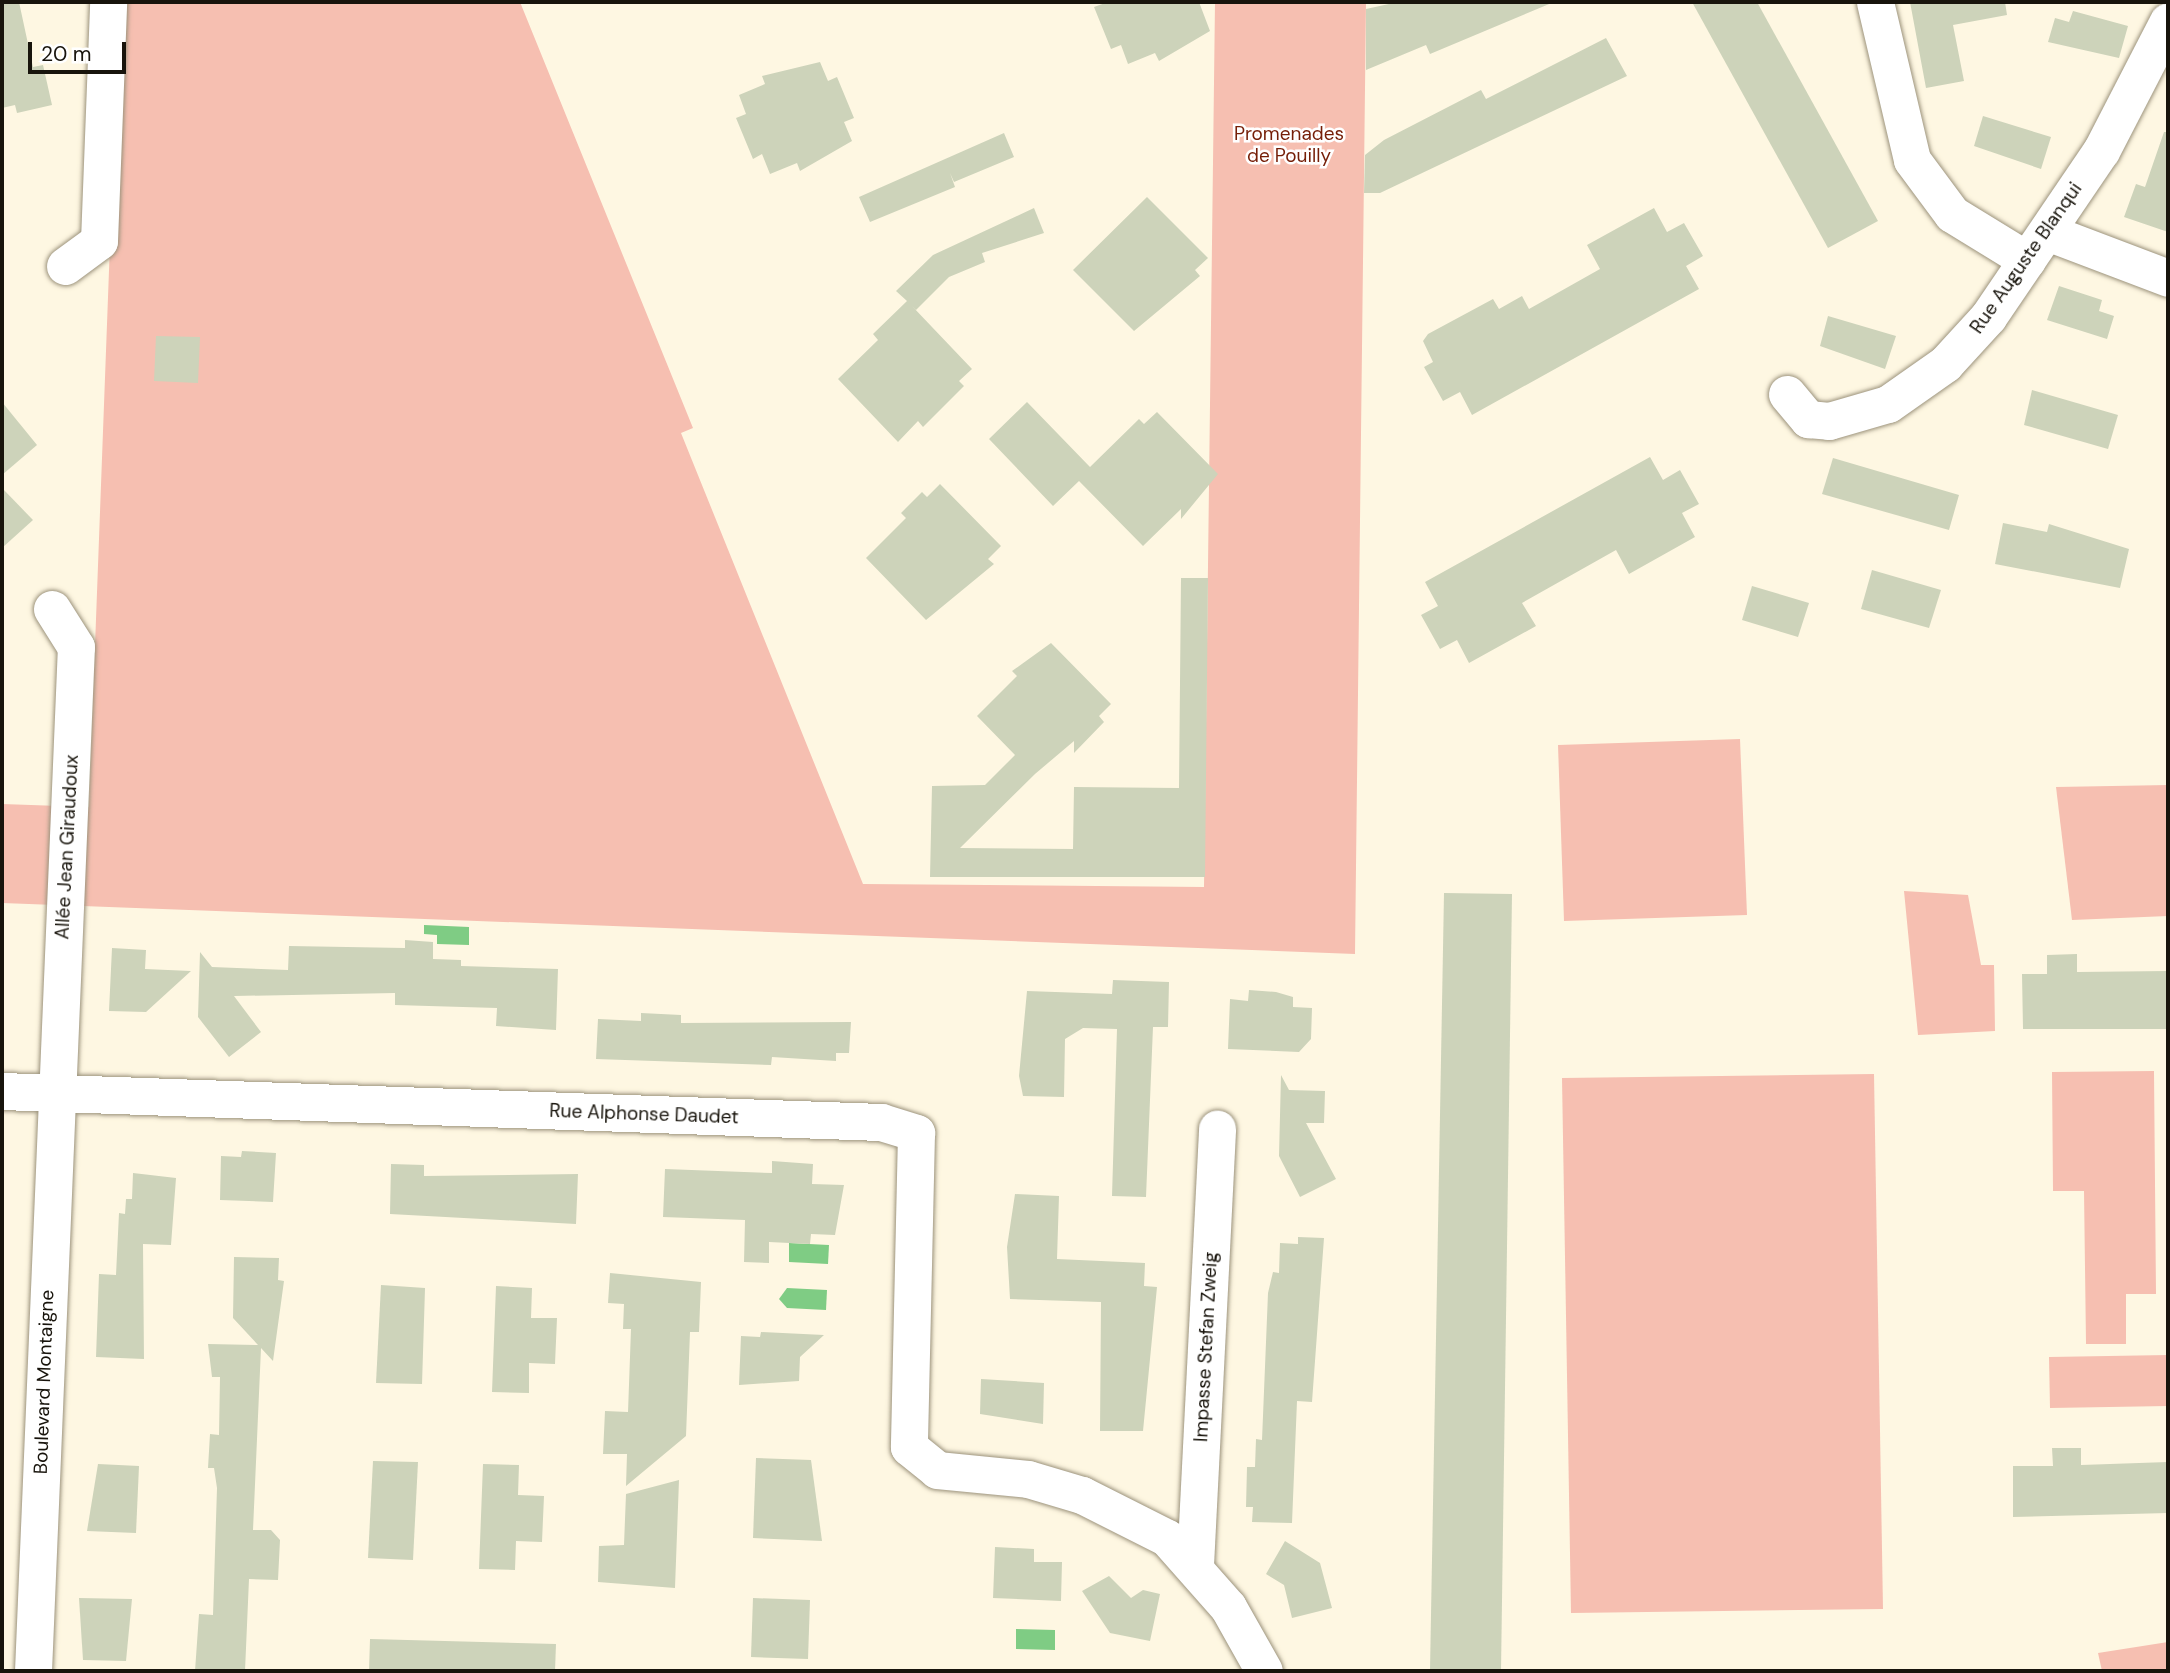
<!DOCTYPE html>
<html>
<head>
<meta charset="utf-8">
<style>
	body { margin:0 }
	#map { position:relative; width:2170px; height:1673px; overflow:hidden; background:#fef7e2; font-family:"DM Sans",sans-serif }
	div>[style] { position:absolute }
	.green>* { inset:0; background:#f6bfb1 }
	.water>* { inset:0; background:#7fcc84 }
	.building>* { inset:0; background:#cdd3ba }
	.roads { filter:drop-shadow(0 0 2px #9c937c) drop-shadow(0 0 2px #9c937c) }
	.street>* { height:37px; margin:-18.5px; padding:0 18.5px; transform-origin:18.5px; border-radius:18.5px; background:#fff }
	span { translate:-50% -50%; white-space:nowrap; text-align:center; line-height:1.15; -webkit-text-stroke:5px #fff; paint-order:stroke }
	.park-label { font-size:19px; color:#751e07 }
	.street-label { font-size:19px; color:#18140c }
	.frame { position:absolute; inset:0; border:4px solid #18140c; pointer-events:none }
	.scale { position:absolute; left:28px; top:42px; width:98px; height:32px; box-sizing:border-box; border:4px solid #18140c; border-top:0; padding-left:9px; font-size:21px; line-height:24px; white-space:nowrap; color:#18140c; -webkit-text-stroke:5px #fff; paint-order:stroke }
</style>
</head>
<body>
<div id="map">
	<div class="green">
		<div style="clip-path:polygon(119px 2px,520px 2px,693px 428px,681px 433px,863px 884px,1204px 887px,1215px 2px,1366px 2px,1355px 954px,2px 903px,2px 804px,89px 807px)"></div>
		<div style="clip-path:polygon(1740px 739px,1747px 915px,1564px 921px,1558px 745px)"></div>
		<div style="clip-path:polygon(2168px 785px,2168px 916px,2072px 920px,2056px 787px)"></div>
		<div style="clip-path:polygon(1904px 891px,1968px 895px,1981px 965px,1994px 965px,1995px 1031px,1918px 1035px)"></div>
		<div style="clip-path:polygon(2154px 1071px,2156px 1294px,2126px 1294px,2126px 1344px,2086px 1344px,2084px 1191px,2053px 1191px,2052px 1072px)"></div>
		<div style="clip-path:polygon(1874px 1074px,1883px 1609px,1571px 1613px,1562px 1078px)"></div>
		<div style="clip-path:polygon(2168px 1355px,2168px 1406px,2050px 1408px,2049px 1357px)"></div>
		<div style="clip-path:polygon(2168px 1642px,2168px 1671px,2102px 1671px,2098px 1653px)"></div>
	</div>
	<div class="water">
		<div style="clip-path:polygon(424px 925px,469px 927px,469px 945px,437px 944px,437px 935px,424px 934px)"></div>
		<div style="clip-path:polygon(789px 1243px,829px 1245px,828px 1264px,789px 1262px)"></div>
		<div style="clip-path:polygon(787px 1288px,827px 1290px,826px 1310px,787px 1308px,779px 1299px)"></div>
		<div style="clip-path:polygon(1016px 1629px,1055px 1630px,1055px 1650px,1016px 1649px)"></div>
	</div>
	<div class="building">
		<div style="clip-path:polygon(2px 2px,19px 2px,33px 67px,43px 65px,52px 105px,17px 113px,15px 105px,2px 108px)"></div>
		<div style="clip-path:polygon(1108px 2px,1199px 2px,1210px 31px,1159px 61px,1155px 53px,1128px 64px,1121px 45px,1111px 49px,1094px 7px)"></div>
		<div style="clip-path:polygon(1398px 2px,1554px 2px,1430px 54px,1426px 45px,1366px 70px,1366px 9px)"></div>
		<div style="clip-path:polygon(1692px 2px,1757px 2px,1878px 221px,1828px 248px)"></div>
		<div style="clip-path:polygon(1910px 2px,2005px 2px,2007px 15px,1953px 25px,1964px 81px,1926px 88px)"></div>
		<div style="clip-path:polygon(2073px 11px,2128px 26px,2119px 58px,2048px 42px,2055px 18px,2069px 22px)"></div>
		<div style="clip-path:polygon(1606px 38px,1627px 76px,1380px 193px,1364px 193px,1365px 155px,1384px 140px,1481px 90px,1486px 99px)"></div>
		<div style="clip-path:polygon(820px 62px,828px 81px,837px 77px,854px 118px,844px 122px,852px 141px,800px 171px,797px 163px,770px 174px,762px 154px,753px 159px,736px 118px,746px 114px,739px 95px,765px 84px,762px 76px)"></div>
		<div style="clip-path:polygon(1983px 116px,2051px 137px,2041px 169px,1974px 146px)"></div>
		<div style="clip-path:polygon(2164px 132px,2168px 132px,2168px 232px,2124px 217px,2136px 184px,2145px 187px)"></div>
		<div style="clip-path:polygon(1004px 133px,1014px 157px,954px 182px,950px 173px,955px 187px,870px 222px,859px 197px)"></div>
		<div style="clip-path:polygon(1147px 197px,1208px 258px,1195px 270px,1200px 276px,1134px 331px,1073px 270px)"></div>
		<div style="clip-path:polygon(1034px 208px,1044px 233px,982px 253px,985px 262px,949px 277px,916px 310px,912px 306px,972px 369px,959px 381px,964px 386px,923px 427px,918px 421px,898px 442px,838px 379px,878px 340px,873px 334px,907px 301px,896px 291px,933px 255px)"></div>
		<div style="clip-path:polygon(1654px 208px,1667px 232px,1684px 223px,1703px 256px,1686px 266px,1699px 289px,1472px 415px,1460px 392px,1443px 401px,1424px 367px,1433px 362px,1423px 341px,1428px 334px,1493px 299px,1499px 309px,1522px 296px,1529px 309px,1600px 269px,1587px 245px)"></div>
		<div style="clip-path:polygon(2059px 286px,2102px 300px,2099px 311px,2114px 316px,2107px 339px,2047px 320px)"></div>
		<div style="clip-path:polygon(1828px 316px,1896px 336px,1885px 369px,1820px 346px)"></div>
		<div style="clip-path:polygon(156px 336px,200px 337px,198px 383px,154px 381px)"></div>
		<div style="clip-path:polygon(2032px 390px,2118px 415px,2108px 449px,2024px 425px)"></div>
		<div style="clip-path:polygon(2px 402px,37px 445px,2px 475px)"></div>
		<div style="clip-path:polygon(1027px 402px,1090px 467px,1139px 419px,1144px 424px,1157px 412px,1218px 474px,1181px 519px,1181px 509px,1143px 546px,1079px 481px,1053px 506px,989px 439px)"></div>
		<div style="clip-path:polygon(1650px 457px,1663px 480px,1680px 470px,1699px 504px,1682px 513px,1695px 537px,1629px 574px,1616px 550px,1522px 603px,1536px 626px,1469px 663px,1457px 640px,1440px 649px,1421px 615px,1438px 606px,1425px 582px)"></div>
		<div style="clip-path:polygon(1833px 458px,1959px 495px,1949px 530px,1822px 494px)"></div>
		<div style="clip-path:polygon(940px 484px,1001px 546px,988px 559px,994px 564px,926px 620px,866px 558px,906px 518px,901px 513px,922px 492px,927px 497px)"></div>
		<div style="clip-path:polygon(2px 488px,33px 520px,2px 548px)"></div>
		<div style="clip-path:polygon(2003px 523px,2047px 532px,2049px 524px,2129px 549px,2120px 588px,1995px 564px)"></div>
		<div style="clip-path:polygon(1872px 570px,1941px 590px,1929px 628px,1861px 609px)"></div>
		<div style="clip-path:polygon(1181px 578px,1208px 578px,1205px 877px,930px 877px,932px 786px,985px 785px,1015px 755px,977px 716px,1017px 676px,1012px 671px,1051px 643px,1111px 704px,1099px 716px,1104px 722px,1074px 753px,1074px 741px,1035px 774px,960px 848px,1073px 849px,1074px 787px,1179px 788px)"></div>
		<div style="clip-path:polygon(1752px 586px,1809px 603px,1798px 637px,1742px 620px)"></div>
		<div style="clip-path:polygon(1444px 893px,1512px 894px,1501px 1671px,1430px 1671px)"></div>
		<div style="clip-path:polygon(405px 940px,433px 942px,433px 959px,461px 960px,461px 966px,558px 969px,556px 1030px,496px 1026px,497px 1008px,395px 1005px,395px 993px,234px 996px,261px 1032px,229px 1057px,198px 1017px,200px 952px,212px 967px,288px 970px,289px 946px,405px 948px)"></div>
		<div style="clip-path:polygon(112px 948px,146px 950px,145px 969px,191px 971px,146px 1012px,109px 1011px)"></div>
		<div style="clip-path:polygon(2077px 954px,2077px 972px,2168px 971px,2168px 1029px,2023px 1029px,2022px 974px,2047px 974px,2047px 955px)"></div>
		<div style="clip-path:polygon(1113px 980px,1169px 982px,1168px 1027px,1153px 1027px,1146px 1197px,1112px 1196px,1117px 1029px,1083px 1028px,1065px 1039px,1064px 1097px,1023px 1096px,1019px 1076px,1027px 991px,1112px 994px)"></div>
		<div style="clip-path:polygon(1249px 990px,1276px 992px,1293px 997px,1293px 1007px,1312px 1008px,1311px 1039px,1299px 1052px,1228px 1049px,1230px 999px,1248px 1001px)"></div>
		<div style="clip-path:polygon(641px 1013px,681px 1015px,681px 1023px,851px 1022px,849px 1053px,836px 1053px,836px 1061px,772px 1057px,771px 1065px,596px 1059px,598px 1019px,641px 1021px)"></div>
		<div style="clip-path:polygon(1281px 1075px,1289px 1090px,1325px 1091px,1324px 1123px,1306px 1123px,1336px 1179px,1300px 1197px,1279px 1156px)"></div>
		<div style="clip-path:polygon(242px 1151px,276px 1153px,273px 1202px,220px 1200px,221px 1156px,241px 1157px)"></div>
		<div style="clip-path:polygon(772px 1161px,813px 1164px,812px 1184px,844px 1185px,835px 1235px,811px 1234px,810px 1244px,769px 1242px,769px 1263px,744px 1262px,745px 1220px,663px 1217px,665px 1169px,772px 1173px)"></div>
		<div style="clip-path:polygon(391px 1164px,424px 1165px,424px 1176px,578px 1174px,576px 1224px,390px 1214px)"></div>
		<div style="clip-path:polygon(133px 1173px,176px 1178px,171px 1245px,143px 1244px,144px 1359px,96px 1357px,99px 1274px,116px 1275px,119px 1213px,125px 1214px,126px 1199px,132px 1199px)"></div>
		<div style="clip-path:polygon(1015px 1194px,1059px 1196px,1057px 1259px,1145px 1263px,1144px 1286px,1157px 1287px,1143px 1431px,1100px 1431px,1101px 1302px,1010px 1299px,1007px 1247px)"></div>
		<div style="clip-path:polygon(1298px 1237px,1324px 1238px,1312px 1402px,1297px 1401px,1292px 1523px,1252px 1522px,1253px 1507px,1246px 1507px,1247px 1467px,1255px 1467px,1256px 1439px,1262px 1440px,1268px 1293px,1273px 1272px,1279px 1273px,1280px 1243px,1298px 1244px)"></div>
		<div style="clip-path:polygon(234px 1257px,279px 1258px,278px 1280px,284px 1281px,273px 1361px,261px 1348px,253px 1530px,271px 1530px,280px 1540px,278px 1580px,249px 1579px,245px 1671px,195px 1671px,199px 1614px,213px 1615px,217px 1488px,214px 1468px,208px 1468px,210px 1434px,219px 1435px,220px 1377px,212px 1377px,208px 1344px,258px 1345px,233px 1318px)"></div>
		<div style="clip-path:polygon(610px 1273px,701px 1282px,699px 1332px,690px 1332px,686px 1436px,626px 1486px,627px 1454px,603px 1454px,605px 1411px,628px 1412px,631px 1329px,623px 1329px,624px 1304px,608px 1303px)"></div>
		<div style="clip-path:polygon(381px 1285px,425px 1288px,422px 1384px,376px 1383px)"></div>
		<div style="clip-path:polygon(496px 1286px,532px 1288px,531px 1318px,557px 1318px,555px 1364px,529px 1363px,529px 1393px,492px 1392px)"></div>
		<div style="clip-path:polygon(761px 1332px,824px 1335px,800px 1357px,799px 1381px,739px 1385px,741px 1336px,760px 1337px)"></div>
		<div style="clip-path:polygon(981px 1379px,1044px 1383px,1043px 1424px,980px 1414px)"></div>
		<div style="clip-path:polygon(2052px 1448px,2081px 1448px,2081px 1465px,2168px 1462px,2168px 1513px,2013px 1517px,2013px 1466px,2053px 1466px)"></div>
		<div style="clip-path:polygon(756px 1458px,811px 1460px,822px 1541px,753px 1538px)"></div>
		<div style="clip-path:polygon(373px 1461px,418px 1462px,413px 1560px,368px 1558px)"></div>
		<div style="clip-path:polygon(98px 1464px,139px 1466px,136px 1533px,87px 1531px)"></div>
		<div style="clip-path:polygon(483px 1464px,519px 1465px,518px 1495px,544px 1496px,542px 1542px,516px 1541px,515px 1570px,479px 1569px)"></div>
		<div style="clip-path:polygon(679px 1480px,675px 1588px,598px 1582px,599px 1546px,624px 1545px,626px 1494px)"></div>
		<div style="clip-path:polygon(1285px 1541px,1320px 1563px,1332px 1608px,1292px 1618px,1284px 1585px,1266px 1574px)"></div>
		<div style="clip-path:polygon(995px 1547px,1034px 1549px,1034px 1562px,1062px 1562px,1061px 1601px,993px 1598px)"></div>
		<div style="clip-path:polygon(1109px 1576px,1131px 1598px,1143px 1590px,1160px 1594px,1150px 1641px,1110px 1633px,1082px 1591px)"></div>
		<div style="clip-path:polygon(79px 1598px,132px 1599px,126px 1661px,83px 1660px)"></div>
		<div style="clip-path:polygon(753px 1598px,810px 1600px,808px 1659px,751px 1657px)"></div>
		<div style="clip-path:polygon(370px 1639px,556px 1644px,555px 1671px,369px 1671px)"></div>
	</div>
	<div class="roads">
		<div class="street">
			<div style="left:1875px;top:2px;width:162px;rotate:76.8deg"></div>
			<div style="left:1912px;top:160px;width:67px;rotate:53.5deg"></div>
			<div style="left:1952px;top:214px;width:88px;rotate:31.5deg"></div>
			<div style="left:2047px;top:232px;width:129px;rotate:20.8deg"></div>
			<div style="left:65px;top:266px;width:42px;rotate:-36.3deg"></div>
			<div style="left:99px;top:241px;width:239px;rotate:-87.8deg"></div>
			<div style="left:1787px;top:394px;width:33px;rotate:50deg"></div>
			<div style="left:1808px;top:419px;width:21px;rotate:5deg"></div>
			<div style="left:1829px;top:421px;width:61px;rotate:-16.1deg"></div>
			<div style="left:1888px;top:404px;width:70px;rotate:-35.1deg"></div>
			<div style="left:1945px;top:364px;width:64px;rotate:-47.5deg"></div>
			<div style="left:1988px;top:317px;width:201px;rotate:-55.8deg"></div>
			<div style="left:2101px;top:151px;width:146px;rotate:-62.7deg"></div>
			<div style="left:2px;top:1091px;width:880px;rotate:2.02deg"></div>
			<div style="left:881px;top:1122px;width:37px;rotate:17deg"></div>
			<div style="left:916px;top:1133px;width:314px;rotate:91.3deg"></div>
			<div style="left:909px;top:1447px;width:36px;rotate:39deg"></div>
			<div style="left:937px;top:1470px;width:91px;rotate:5.6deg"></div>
			<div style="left:1028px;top:1479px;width:56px;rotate:16.5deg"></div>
			<div style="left:1082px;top:1495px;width:95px;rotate:26.8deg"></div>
			<div style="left:1167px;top:1538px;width:92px;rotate:48.5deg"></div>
			<div style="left:1228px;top:1607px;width:73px;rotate:60.6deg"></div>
			<div style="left:1195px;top:1565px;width:437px;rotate:-87.1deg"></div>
			<div style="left:33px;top:1671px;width:1025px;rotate:-87.6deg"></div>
			<div style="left:76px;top:647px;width:45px;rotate:-122.3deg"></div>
		</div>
	</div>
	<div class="park-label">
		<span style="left:1289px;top:145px">Promenades<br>de Pouilly</span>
	</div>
	<div class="street-label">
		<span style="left:2026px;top:258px;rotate:-55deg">Rue Auguste Blanqui</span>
		<span style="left:67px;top:847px;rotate:-87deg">Allée Jean Giraudoux</span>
		<span style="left:644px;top:1114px;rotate:2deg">Rue Alphonse Daudet</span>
		<span style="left:1206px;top:1347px;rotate:-87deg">Impasse Stefan Zweig</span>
		<span style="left:44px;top:1382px;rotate:-88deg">Boulevard Montaigne</span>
	</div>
	<div class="frame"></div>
	<div class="scale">20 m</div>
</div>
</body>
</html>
